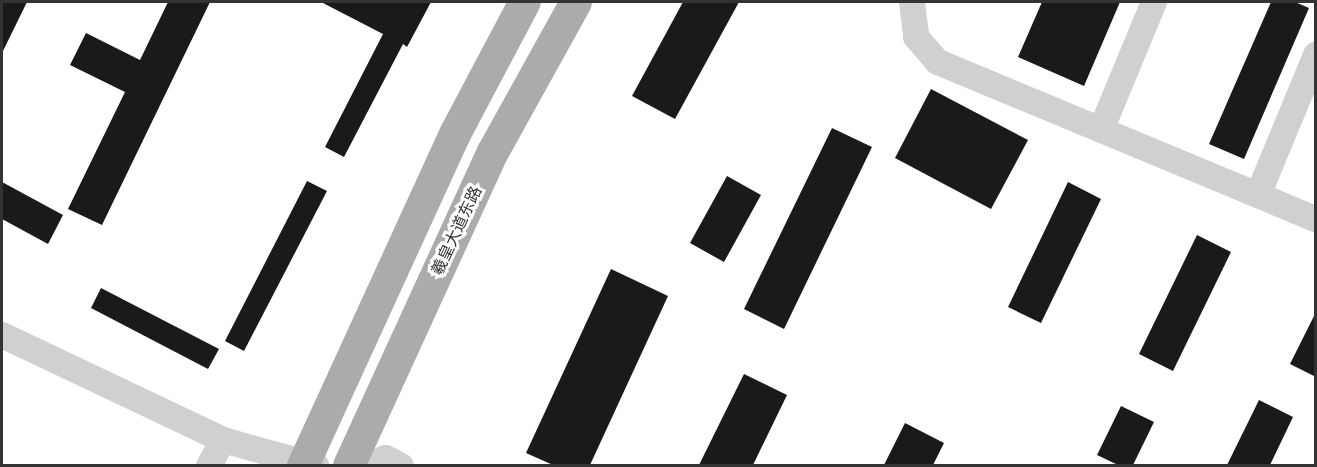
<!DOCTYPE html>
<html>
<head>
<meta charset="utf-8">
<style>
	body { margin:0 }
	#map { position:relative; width:1317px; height:467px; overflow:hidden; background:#fff; font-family:"DejaVu Sans","Noto Sans SC",sans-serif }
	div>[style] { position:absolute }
	.building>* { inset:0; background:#1a1a1a }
	.minor>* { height:26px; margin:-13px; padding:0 13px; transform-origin:13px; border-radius:13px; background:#d0d0d0 }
	.major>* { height:32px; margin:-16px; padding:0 16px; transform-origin:16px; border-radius:16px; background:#ababab }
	span { translate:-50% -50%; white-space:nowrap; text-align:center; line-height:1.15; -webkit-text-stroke:6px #fff; paint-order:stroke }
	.street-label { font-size:16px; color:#333 }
	.frame { position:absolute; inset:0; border:3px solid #333; pointer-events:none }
</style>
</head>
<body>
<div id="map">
	<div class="building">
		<div style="clip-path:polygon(2px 2px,27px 2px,2px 53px)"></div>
		<div style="clip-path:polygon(168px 2px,210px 2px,102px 225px,68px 209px,125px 92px,70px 65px,86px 33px,140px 60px)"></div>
		<div style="clip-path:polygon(321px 2px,431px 2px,407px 47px,403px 44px,344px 157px,325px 147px,383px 34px)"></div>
		<div style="clip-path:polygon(683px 2px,739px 2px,675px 119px,632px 96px)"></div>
		<div style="clip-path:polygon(1042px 2px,1120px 2px,1084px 86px,1018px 57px)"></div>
		<div style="clip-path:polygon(1271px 2px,1295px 2px,1309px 8px,1244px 159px,1209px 144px)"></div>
		<div style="clip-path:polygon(931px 89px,1028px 140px,991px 209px,895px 158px)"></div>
		<div style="clip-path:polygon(832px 128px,872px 147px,784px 329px,744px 309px)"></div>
		<div style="clip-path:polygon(727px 176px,761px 195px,724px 262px,690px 243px)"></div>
		<div style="clip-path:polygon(307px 181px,327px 191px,244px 351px,225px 341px)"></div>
		<div style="clip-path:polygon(2px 182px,63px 215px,48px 244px,2px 219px)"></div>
		<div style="clip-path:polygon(1068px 182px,1101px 199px,1041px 323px,1008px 307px)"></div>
		<div style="clip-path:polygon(1197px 235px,1231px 252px,1173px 371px,1139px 354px)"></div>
		<div style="clip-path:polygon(611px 269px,668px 296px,590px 465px,553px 465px,526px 453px)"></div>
		<div style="clip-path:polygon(101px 288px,219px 349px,208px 369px,91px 308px)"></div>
		<div style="clip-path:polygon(1316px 312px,1316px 377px,1290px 364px)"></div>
		<div style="clip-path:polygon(744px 374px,787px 395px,753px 465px,699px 465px)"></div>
		<div style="clip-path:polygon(1259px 400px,1293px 417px,1270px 465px,1227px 465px)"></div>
		<div style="clip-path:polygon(1121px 406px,1154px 422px,1133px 465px,1118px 465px,1097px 455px)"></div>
		<div style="clip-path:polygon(905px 423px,944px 443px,933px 465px,884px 465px)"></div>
	</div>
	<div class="minor">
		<div style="left:912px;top:2px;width:35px;rotate:83deg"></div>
		<div style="left:916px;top:37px;width:33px;rotate:49deg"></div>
		<div style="left:938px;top:62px;width:409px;rotate:22.6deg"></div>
		<div style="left:1101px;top:130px;width:139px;rotate:-67.5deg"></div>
		<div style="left:1258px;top:195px;width:152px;rotate:-67.5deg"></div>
		<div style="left:2px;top:335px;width:245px;rotate:25.4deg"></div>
		<div style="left:209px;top:466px;width:30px;rotate:-62deg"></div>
		<div style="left:223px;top:440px;width:97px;rotate:15.6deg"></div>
		<div style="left:365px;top:466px;width:22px;rotate:-21deg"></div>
		<div style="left:386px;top:458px;width:17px;rotate:28deg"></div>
	</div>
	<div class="major">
		<div style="left:303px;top:466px;width:365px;rotate:-65.4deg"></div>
		<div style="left:455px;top:134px;width:149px;rotate:-62.1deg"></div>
		<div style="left:349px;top:466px;width:345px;rotate:-65.4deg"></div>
		<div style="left:493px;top:152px;width:171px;rotate:-61deg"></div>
	</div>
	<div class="street-label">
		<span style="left:457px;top:231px;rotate:-65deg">羲皇大道东路</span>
	</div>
	<div class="frame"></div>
</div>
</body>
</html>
